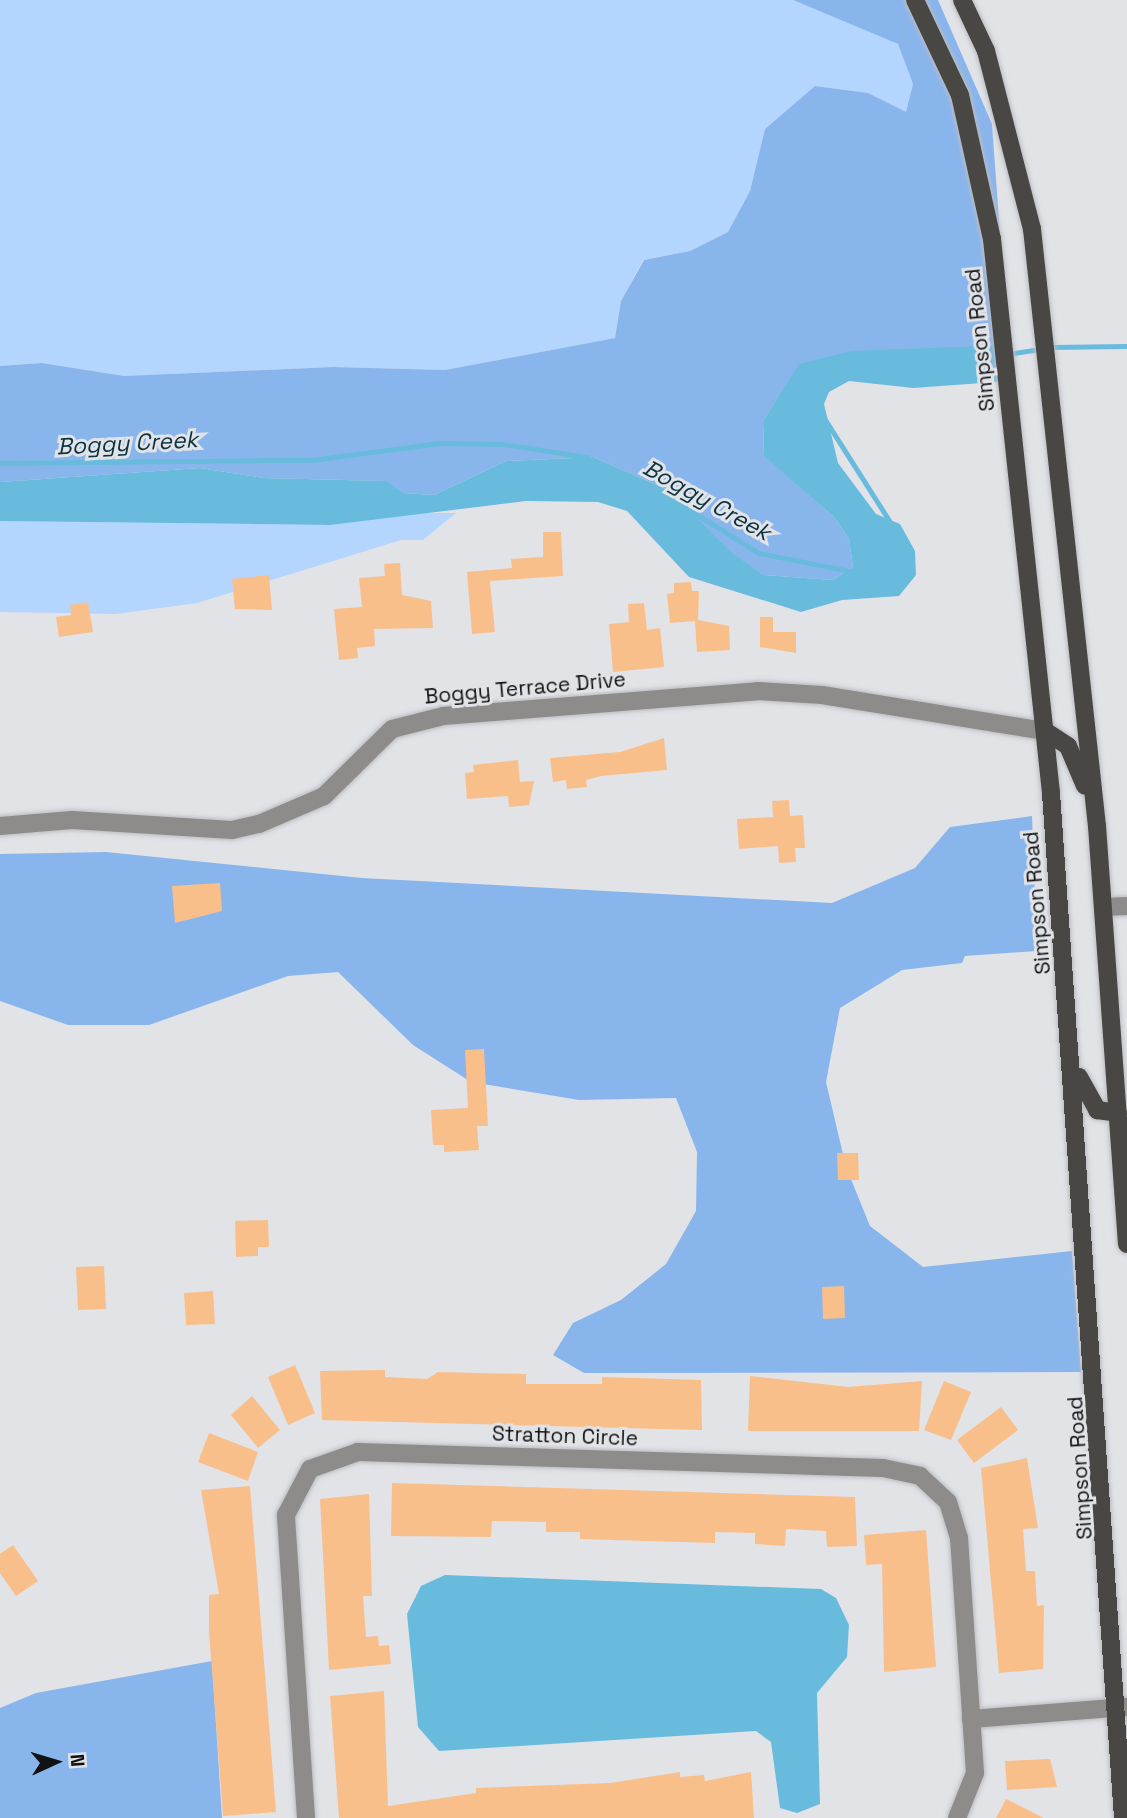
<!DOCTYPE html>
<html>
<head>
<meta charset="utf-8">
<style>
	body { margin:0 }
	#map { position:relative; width:1127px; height:1818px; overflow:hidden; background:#e1e3e7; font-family:"Space Grotesk",sans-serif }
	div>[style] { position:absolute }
	.green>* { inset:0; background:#b4d5fe }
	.forest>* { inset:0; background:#89b5ed }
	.water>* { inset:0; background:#69bbde }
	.stream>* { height:4.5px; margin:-2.25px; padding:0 2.25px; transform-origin:2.25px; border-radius:2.25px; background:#69bbde }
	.building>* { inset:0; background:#f9bf8b }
	.roads { filter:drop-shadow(0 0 2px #bcbdc1) drop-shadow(0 0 2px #bcbdc1) }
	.minor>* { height:18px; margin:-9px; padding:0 9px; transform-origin:9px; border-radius:9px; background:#8d8c8b }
	.major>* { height:18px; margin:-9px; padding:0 9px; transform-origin:9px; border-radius:9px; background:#484744 }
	span { translate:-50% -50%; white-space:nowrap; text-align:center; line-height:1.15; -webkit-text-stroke:6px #e1e3e7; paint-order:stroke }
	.street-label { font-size:21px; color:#111213 }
	.water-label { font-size:23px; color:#0d3342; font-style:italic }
	.north { position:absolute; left:21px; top:1727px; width:70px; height:70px; -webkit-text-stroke:5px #e1e3e7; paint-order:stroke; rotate:86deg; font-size:19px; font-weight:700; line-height:28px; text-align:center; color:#111213 }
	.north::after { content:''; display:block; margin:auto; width:24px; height:32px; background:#111213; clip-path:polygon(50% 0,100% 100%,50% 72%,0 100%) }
</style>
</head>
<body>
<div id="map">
	<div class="green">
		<div style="clip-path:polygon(0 0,793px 0,898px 44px,913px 84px,906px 113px,868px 93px,815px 86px,765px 129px,750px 191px,728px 232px,690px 251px,643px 260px,621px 301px,615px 338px,445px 370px,333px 367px,124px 376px,42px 363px,0 366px)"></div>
		<div style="clip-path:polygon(395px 513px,456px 513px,423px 540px,401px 540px,197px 603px,116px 614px,0 612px,0 521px,330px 525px)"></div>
	</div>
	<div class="forest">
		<div style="clip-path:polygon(793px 0,938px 0,992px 124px,1008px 345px,792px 376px,763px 421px,764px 455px,834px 517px,849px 539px,853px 567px,833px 580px,764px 575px,733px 555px,671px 491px,593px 457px,506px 461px,434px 495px,404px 493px,385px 481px,264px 478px,200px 468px,0 482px,0 366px,42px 363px,124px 376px,333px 367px,445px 370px,615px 338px,621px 301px,644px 260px,690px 251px,728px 232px,750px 191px,765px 129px,815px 86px,868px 93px,906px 112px,913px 84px,898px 44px)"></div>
		<div style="clip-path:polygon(1032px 816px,1037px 951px,965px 956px,962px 963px,902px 970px,840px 1008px,826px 1082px,846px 1167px,870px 1226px,923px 1267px,1072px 1251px,1081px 1372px,584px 1373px,553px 1355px,573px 1323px,621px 1300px,666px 1264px,696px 1211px,697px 1152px,676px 1098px,579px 1100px,471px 1082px,413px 1045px,338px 972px,288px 976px,149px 1025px,68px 1025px,0 1001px,0 854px,106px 852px,362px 878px,832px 903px,915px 868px,950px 827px)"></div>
		<div style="clip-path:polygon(212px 1661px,222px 1818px,0 1818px,0 1708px,36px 1693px)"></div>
	</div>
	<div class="water">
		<div style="clip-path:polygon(1008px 345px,1010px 381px,913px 388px,849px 381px,829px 392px,824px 404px,838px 463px,876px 514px,900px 524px,915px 551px,916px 575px,899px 596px,842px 600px,801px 612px,689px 577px,627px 511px,598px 502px,526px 501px,330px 525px,0 521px,0 482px,200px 468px,264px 478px,386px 481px,404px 493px,434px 495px,506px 461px,593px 457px,671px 491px,733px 554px,764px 575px,833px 580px,853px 567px,849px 539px,834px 517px,764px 456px,763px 421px,799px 364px,851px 351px)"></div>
		<div style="clip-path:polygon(445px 1575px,821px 1589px,836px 1598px,849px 1625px,847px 1657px,817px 1693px,820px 1804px,797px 1813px,780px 1808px,771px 1742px,756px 1731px,439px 1751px,418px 1727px,407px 1614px,421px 1586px)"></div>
	</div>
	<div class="stream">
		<div style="left:1049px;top:347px;width:78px;rotate:-0.7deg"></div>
		<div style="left:1008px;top:354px;width:32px;rotate:-9deg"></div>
		<div style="left:825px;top:419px;width:123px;rotate:57.6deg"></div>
		<div style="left:0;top:463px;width:312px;rotate:-0.6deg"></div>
		<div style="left:312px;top:460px;width:128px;rotate:-7.6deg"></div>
		<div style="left:439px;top:443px;width:64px;rotate:0.9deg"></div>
		<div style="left:503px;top:444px;width:85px;rotate:8.8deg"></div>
		<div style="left:682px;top:505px;width:91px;rotate:31.9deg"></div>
		<div style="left:759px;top:553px;width:93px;rotate:11.2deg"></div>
	</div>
	<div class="building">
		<div style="clip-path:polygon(543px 532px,561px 532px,563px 576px,490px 581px,495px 632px,472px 634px,467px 572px,512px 568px,511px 559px,543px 557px)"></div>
		<div style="clip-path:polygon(400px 563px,402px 595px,431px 601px,433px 628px,374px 629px,375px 646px,357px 648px,358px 658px,339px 660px,334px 609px,362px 607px,359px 578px,385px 576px,384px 564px)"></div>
		<div style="clip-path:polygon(269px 575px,272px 610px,235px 609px,232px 579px)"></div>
		<div style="clip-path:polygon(691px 582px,692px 591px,699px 591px,698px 620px,729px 626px,730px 650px,697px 652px,695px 621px,670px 623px,667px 594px,674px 593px,674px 583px)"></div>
		<div style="clip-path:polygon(88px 602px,93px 632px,59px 637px,56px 617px,71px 615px,70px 605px)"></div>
		<div style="clip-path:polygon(644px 603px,647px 630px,660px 628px,664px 667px,613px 672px,609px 624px,629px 622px,628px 604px)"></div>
		<div style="clip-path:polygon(760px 617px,773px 617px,773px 632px,796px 632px,796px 653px,760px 647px)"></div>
		<div style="clip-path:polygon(664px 738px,667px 770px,601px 776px,586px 780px,587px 787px,567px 789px,566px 780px,553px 782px,550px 758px,620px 752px)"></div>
		<div style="clip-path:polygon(518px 760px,520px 782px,534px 781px,529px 805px,509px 807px,508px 796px,467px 799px,465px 773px,474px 772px,473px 765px)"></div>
		<div style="clip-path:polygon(789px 800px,790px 816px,803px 815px,805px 848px,795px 848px,796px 862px,779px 863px,778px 846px,739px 849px,737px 819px,773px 817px,772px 801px)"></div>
		<div style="clip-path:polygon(220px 883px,222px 911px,175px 923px,172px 886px)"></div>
		<div style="clip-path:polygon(484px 1049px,488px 1126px,477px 1126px,479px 1150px,444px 1152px,444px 1145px,433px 1145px,431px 1110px,468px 1108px,465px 1050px)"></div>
		<div style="clip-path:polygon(837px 1153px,858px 1153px,859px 1180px,838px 1180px)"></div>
		<div style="clip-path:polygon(268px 1220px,269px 1247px,258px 1247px,258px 1256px,236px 1257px,235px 1221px)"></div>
		<div style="clip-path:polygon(104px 1266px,106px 1309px,78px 1310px,76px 1267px)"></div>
		<div style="clip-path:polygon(844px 1286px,845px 1318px,823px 1319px,822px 1287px)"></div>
		<div style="clip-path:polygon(213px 1291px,215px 1324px,186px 1325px,184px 1293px)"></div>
		<div style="clip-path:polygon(295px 1365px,315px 1413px,288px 1425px,268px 1377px)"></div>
		<div style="clip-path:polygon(385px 1370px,385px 1377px,427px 1379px,438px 1372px,526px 1374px,526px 1384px,602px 1384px,602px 1377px,701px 1380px,702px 1430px,322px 1420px,320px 1371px)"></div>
		<div style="clip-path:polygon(750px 1376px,848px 1387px,922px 1381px,919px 1431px,748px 1431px)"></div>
		<div style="clip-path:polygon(944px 1381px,971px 1392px,951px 1440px,924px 1430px)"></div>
		<div style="clip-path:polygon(252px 1396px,280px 1430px,258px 1448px,231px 1415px)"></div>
		<div style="clip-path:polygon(1001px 1407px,1018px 1430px,974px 1463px,957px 1440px)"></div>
		<div style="clip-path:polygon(209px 1433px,258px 1452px,248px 1481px,198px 1462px)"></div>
		<div style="clip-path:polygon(1027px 1458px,1038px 1528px,1023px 1529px,1026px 1571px,1035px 1571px,1037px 1606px,1044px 1605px,1043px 1669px,999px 1673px,981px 1468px)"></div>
		<div style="clip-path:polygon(392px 1483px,855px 1497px,857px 1546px,827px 1547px,826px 1531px,786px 1529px,785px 1546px,755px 1544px,755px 1533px,715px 1532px,715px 1543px,580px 1539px,580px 1532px,546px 1532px,546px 1522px,492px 1521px,491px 1537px,391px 1536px)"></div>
		<div style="clip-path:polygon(250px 1486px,276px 1812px,223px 1816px,209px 1631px,209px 1595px,219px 1594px,201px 1490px)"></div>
		<div style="clip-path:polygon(369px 1494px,372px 1596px,363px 1596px,366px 1637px,378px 1636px,379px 1646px,389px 1645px,391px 1664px,329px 1670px,320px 1499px)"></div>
		<div style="clip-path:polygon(926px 1530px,936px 1667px,884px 1672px,882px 1564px,866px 1565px,864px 1535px)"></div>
		<div style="clip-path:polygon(13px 1545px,38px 1581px,16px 1596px,0 1573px,0 1554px)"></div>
		<div style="clip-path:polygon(384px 1691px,388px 1806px,476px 1793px,476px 1788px,610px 1783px,680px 1772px,680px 1777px,704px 1775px,705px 1781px,751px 1772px,754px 1818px,339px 1818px,330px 1696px)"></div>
		<div style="clip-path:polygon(1050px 1759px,1057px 1787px,1007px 1790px,1005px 1761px)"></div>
		<div style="clip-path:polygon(1006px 1799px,1044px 1818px,996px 1818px)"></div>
	</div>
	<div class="roads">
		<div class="minor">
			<div style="left:0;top:826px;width:72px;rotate:-4.8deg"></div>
			<div style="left:72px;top:820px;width:160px;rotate:3.6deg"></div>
			<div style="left:232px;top:830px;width:28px;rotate:-13deg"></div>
			<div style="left:259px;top:824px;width:71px;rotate:-23.3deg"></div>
			<div style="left:324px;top:796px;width:95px;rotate:-44.6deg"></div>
			<div style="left:392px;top:729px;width:53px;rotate:-14.3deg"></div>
			<div style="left:443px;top:716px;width:316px;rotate:-4.5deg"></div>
			<div style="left:758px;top:691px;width:64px;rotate:3.6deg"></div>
			<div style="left:822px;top:695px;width:226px;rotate:9.2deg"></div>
			<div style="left:1103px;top:907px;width:24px;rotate:-2deg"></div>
			<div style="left:971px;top:1719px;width:156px;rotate:-4.4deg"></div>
			<div style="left:306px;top:1818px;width:304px;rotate:-93.8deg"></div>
			<div style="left:286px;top:1515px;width:52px;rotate:-62.4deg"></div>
			<div style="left:310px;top:1469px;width:51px;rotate:-19.5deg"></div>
			<div style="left:358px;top:1452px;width:525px;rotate:1.75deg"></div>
			<div style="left:883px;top:1468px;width:38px;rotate:12deg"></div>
			<div style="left:920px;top:1476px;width:38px;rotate:43deg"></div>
			<div style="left:948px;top:1502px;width:38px;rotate:73deg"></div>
			<div style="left:959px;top:1538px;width:236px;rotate:86.1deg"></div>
			<div style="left:975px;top:1773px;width:48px;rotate:111.8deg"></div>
		</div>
		<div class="major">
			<div style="left:915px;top:0;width:105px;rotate:64.7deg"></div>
			<div style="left:960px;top:95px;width:148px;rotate:77.5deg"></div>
			<div style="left:992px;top:239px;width:557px;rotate:83.92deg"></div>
			<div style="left:1051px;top:793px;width:1028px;rotate:85.98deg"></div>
			<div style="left:962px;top:0;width:56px;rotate:64.8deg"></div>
			<div style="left:986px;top:51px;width:184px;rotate:75.5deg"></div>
			<div style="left:1032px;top:229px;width:601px;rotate:83.79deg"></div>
			<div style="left:1097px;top:826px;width:419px;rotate:85.9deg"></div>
			<div style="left:1045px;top:731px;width:27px;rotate:33deg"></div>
			<div style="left:1068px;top:746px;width:43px;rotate:67deg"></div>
			<div style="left:1079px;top:1077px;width:38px;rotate:61deg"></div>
			<div style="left:1097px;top:1110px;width:21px;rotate:8deg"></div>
		</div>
	</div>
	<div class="street-label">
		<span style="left:980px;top:340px;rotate:-96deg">Simpson Road</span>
		<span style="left:525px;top:688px;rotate:-5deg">Boggy Terrace Drive</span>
		<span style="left:1037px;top:903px;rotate:-95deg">Simpson Road</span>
		<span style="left:565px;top:1436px;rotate:2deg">Stratton Circle</span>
		<span style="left:1080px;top:1468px;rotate:-94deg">Simpson Road</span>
	</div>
	<div class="water-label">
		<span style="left:127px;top:443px;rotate:-3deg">Boggy Creek</span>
		<span style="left:707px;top:500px;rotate:29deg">Boggy Creek</span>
	</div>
	<div class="north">N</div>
</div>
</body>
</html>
